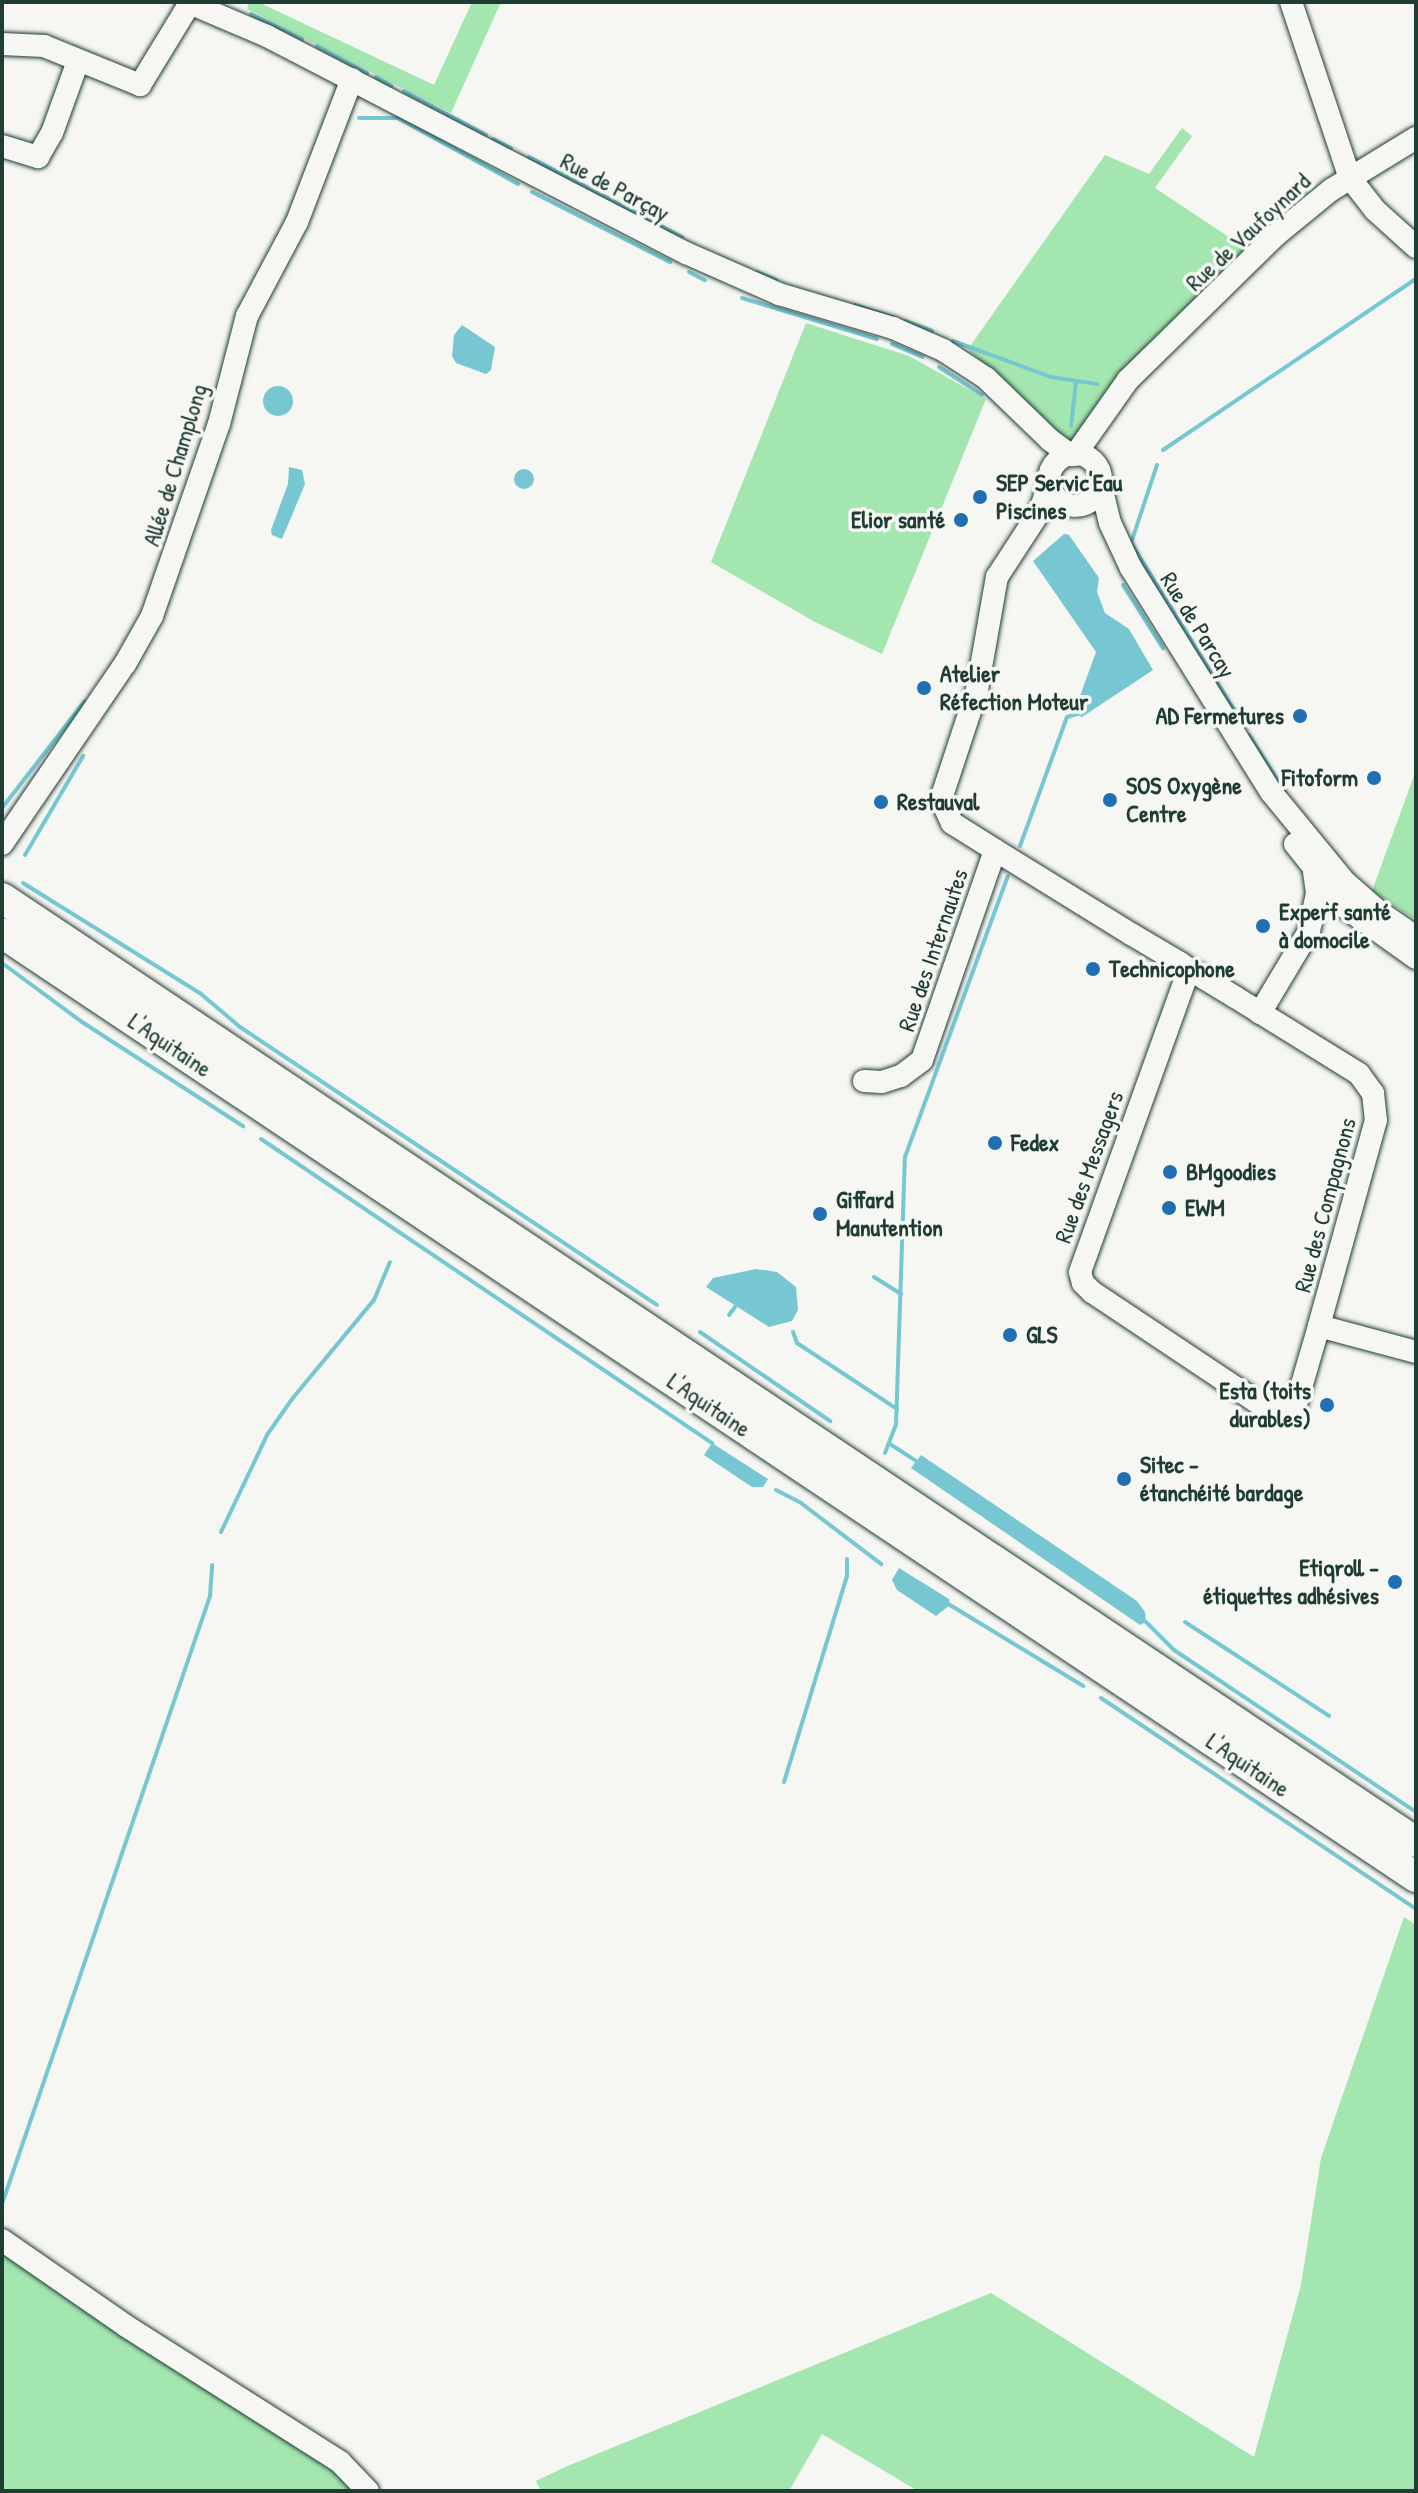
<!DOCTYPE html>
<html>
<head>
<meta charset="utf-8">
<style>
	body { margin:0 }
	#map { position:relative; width:1418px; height:2493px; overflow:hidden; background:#f6f6f2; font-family:"Patrick Hand",sans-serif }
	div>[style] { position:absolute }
	.green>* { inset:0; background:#a4e6b0 }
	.water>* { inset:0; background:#77c7d2 }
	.round { border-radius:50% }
	.stream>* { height:4px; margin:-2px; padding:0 2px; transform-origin:2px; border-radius:2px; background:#77c7d2 }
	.roads { filter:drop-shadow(0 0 2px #1f3d34) drop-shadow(0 0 2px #1f3d34) }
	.minor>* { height:22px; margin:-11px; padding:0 11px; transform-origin:11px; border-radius:11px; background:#f6f6f2 }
	.minor>.ring { margin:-11px; padding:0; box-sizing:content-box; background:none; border:22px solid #f6f6f2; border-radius:50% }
	.highway>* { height:30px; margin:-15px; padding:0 15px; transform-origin:15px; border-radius:15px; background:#f6f6f2 }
	.dots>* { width:22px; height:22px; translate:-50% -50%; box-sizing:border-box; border:4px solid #f6f6f2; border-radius:50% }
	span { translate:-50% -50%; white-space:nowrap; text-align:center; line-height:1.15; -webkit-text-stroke:7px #f6f6f2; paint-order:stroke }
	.street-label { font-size:24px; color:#1f3d34 }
	.poi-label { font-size:24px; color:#1f3d34; font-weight:700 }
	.left { translate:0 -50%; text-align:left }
	.right { translate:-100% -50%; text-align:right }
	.frame { position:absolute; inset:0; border:4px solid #1f3d34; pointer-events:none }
</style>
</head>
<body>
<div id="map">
	<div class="green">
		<div style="clip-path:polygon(249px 2px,258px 2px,434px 85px,472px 2px,501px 2px,451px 113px,247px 9px)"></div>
		<div style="clip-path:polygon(1182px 128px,1192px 136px,1155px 188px,1247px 249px,1114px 383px,1095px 407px,1085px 430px,1072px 440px,1063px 439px,968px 349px,1105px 155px,1149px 174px)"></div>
		<div style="clip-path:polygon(806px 323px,909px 356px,986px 399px,882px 654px,815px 622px,711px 562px)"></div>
		<div style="clip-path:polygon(1416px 770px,1416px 920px,1372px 891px)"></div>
		<div style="clip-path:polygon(1404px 1917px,1416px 1925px,1416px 2491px,918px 2491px,822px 2434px,789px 2491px,541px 2491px,536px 2481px,565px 2467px,991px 2293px,1254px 2457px,1301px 2285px,1321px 2158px)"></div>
		<div style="clip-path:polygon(2px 2248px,317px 2456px,360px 2491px,2px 2491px)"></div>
	</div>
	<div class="water">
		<div style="clip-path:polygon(462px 325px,495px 347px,491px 370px,486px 374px,456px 363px,452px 356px,454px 335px)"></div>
		<div class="round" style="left:263px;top:386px;width:30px;height:30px"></div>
		<div style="clip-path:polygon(289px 467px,302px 470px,305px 484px,282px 539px,272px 535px,271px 530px,288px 484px)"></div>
		<div class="round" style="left:514px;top:469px;width:20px;height:20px"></div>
		<div style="clip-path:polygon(1064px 534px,1069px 535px,1099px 578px,1097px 592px,1105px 613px,1129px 629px,1153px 670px,1082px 717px,1076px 715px,1076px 707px,1096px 652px,1033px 561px)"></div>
		<div style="clip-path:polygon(756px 1269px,777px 1272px,796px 1287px,798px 1310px,792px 1321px,769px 1327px,706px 1287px,713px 1278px)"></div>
		<div style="clip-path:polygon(712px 1443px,768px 1479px,763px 1487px,752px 1487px,704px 1455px)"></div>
		<div style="clip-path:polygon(921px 1455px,1137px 1601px,1145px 1612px,1146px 1622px,1140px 1625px,911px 1468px)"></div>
		<div style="clip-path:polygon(899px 1568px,949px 1599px,950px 1605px,936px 1616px,897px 1590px,892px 1580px)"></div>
	</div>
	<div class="stream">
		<div style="left:251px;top:14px;width:57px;rotate:26.1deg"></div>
		<div style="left:317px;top:46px;width:57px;rotate:28.4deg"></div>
		<div style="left:376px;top:77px;width:18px;rotate:29deg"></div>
		<div style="left:404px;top:91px;width:93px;rotate:28.2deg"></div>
		<div style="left:359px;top:118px;width:39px"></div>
		<div style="left:398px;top:118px;width:137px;rotate:28.8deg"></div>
		<div style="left:493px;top:139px;width:20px;rotate:27deg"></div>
		<div style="left:529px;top:157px;width:173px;rotate:27.6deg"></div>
		<div style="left:532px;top:192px;width:155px;rotate:26.9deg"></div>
		<div style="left:689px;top:272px;width:18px;rotate:27deg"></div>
		<div style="left:757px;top:272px;width:21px;rotate:23deg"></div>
		<div style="left:742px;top:298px;width:141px;rotate:16.9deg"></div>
		<div style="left:855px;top:305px;width:40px;rotate:18deg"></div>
		<div style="left:905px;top:321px;width:29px;rotate:20deg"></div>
		<div style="left:953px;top:341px;width:104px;rotate:20.2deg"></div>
		<div style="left:1051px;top:377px;width:47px;rotate:8.7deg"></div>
		<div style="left:892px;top:344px;width:33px;rotate:23deg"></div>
		<div style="left:939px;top:367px;width:51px;rotate:33.1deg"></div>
		<div style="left:1071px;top:426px;width:44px;rotate:-83.5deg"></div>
		<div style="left:1163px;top:450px;width:305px;rotate:-34.1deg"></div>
		<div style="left:1157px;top:465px;width:82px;rotate:108.4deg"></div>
		<div style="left:1131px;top:543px;width:203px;rotate:58.3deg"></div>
		<div style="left:1123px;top:585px;width:75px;rotate:57.6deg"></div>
		<div style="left:1249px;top:735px;width:67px;rotate:57.7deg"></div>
		<div style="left:2px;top:808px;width:135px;rotate:-52.2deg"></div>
		<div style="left:1020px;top:846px;width:137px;rotate:-70deg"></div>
		<div style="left:1067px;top:717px;width:13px;rotate:-18deg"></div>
		<div style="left:25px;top:855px;width:115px;rotate:-59.6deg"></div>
		<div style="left:23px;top:883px;width:210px;rotate:31.9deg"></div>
		<div style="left:201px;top:994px;width:51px;rotate:40.2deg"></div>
		<div style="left:240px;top:1027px;width:501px;rotate:33.69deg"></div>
		<div style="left:2px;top:963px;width:99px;rotate:36.4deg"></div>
		<div style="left:82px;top:1022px;width:192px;rotate:32.9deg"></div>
		<div style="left:261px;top:1139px;width:544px;rotate:33.98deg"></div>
		<div style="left:874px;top:1277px;width:32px;rotate:32deg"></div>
		<div style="left:729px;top:1315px;width:10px;rotate:-53deg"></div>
		<div style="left:700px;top:1332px;width:158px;rotate:34.4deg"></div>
		<div style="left:793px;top:1332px;width:12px;rotate:70deg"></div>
		<div style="left:797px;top:1343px;width:120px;rotate:33.4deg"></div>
		<div style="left:890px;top:1444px;width:31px;rotate:33deg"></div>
		<div style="left:885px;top:1453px;width:30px;rotate:-69deg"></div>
		<div style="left:896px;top:1425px;width:268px;rotate:-88.1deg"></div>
		<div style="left:905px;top:1157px;width:299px;rotate:-69.9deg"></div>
		<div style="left:776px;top:1490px;width:28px;rotate:27deg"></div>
		<div style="left:801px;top:1503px;width:101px;rotate:37.3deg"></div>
		<div style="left:221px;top:1532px;width:107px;rotate:-64.6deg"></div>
		<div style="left:267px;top:1435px;width:44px;rotate:-55.2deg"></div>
		<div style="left:292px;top:1399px;width:129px;rotate:-50.4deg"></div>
		<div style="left:374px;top:1300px;width:41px;rotate:-67.2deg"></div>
		<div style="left:950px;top:1605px;width:156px;rotate:31.3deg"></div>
		<div style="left:1146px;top:1622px;width:40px;rotate:45deg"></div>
		<div style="left:1174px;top:1650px;width:291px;rotate:33.8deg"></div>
		<div style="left:1185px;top:1622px;width:172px;rotate:33.1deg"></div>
		<div style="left:1101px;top:1698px;width:379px;rotate:33.8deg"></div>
		<div style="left:784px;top:1782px;width:215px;rotate:-73deg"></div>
		<div style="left:847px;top:1576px;width:17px;rotate:-90deg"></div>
		<div style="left:2px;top:2204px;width:643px;rotate:-71.11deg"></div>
		<div style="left:210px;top:1596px;width:31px;rotate:-86deg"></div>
	</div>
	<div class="roads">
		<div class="minor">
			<div style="left:187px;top:2px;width:87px;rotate:23deg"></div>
			<div style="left:267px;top:36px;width:472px;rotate:27.4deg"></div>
			<div style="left:686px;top:253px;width:102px;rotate:23.8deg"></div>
			<div style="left:779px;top:294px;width:119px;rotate:16.6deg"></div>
			<div style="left:893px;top:328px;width:55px;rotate:23.7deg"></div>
			<div style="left:943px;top:350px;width:51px;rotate:33.1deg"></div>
			<div style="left:986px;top:378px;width:89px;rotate:44.1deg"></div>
			<div style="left:1050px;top:440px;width:26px;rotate:36deg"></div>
			<div style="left:1291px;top:2px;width:186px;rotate:71.5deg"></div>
			<div style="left:1350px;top:178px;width:41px;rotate:52deg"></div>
			<div style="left:1375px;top:210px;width:55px;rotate:42.1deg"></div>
			<div style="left:2px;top:44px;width:42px;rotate:2.7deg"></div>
			<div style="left:44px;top:46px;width:104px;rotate:22.1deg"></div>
			<div style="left:140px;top:85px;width:96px;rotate:-58.6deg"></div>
			<div style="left:2px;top:146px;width:38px;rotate:17deg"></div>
			<div style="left:38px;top:157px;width:28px;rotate:-60deg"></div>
			<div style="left:52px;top:133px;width:77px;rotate:-70.1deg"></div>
			<div class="ring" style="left:1049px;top:454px;width:30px;height:30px"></div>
			<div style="left:1075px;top:455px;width:92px;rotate:-54.8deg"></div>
			<div style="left:1128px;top:380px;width:207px;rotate:-44.4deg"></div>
			<div style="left:1276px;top:235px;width:71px;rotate:-39.3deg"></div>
			<div style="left:1331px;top:190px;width:100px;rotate:-31.5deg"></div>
			<div style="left:1100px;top:482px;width:42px;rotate:76.3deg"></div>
			<div style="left:1110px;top:523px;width:50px;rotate:65deg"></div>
			<div style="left:1131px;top:568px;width:264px;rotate:58deg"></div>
			<div style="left:1271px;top:792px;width:117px;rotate:50.6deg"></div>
			<div style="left:1345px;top:882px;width:44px;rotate:41.3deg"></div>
			<div style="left:1378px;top:911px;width:46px;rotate:34.4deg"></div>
			<div style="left:2px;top:844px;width:218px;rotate:-55.7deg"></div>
			<div style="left:125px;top:664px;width:55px;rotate:-60.6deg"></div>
			<div style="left:152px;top:616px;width:203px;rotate:-70.8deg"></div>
			<div style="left:219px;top:424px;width:112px;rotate:-75.5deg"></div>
			<div style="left:247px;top:316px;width:106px;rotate:-62deg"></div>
			<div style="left:297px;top:222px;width:153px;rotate:-69deg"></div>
			<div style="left:1295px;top:844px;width:82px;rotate:51.4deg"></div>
			<div style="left:1346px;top:908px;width:86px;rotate:35.5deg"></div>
			<div style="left:995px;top:850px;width:160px;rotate:31.7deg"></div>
			<div style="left:1131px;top:934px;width:57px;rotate:30.6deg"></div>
			<div style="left:1180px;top:963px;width:11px;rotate:34deg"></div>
			<div style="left:1189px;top:969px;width:54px;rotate:31.3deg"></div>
			<div style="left:1235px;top:997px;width:146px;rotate:31.8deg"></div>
			<div style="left:1359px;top:1074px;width:24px;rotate:54deg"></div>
			<div style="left:1373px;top:1093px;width:27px;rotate:84deg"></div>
			<div style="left:1376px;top:1120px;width:214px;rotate:105.5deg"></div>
			<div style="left:1319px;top:1326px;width:85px;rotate:106.3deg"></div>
			<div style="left:1295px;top:1408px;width:12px;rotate:166deg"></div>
			<div style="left:1283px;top:1411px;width:24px;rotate:-163deg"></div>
			<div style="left:1260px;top:1404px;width:202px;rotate:-146.3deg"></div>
			<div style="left:1092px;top:1292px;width:13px;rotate:-135deg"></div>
			<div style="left:1083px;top:1283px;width:11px;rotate:-105deg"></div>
			<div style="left:1080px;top:1272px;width:322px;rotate:-70.2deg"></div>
			<div style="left:1260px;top:1013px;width:96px;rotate:-59.1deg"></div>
			<div style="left:1309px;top:931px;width:39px;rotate:-78deg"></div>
			<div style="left:1317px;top:893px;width:22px;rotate:-98deg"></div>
			<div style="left:864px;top:1081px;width:18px;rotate:3deg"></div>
			<div style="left:882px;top:1082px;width:20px;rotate:-18deg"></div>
			<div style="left:901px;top:1076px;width:26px;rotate:-37deg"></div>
			<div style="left:922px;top:1060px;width:222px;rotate:-70.8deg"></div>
			<div style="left:995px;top:850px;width:51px;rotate:-147.9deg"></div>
			<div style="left:952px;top:823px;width:26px;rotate:-115deg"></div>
			<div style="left:941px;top:799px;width:115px;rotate:-71.7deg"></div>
			<div style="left:977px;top:690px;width:115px;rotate:-80deg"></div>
			<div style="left:997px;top:577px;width:79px;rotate:-56.9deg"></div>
			<div style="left:1040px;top:511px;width:28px;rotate:-72deg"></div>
			<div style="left:1319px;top:1326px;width:100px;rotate:15deg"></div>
			<div style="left:2px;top:2240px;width:151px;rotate:34.7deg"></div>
			<div style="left:126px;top:2326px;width:254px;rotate:32.4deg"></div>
			<div style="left:340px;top:2462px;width:40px;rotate:46deg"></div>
		</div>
		<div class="highway">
			<div style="left:2px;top:898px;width:1700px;rotate:33.73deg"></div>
			<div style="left:2px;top:933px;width:1700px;rotate:33.73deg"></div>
		</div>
	</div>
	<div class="dots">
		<div style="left:980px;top:497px;background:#1f6fb2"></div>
		<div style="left:961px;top:520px;background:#1f6fb2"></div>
		<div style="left:924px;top:688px;background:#1f6fb2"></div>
		<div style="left:1300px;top:716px;background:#1f6fb2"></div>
		<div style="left:1374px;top:778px;background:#1f6fb2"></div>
		<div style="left:1110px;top:800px;background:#1f6fb2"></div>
		<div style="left:881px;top:802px;background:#1f6fb2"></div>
		<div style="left:1263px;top:926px;background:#1f6fb2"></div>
		<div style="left:1093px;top:969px;background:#1f6fb2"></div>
		<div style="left:995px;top:1143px;background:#1f6fb2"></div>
		<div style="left:1170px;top:1172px;background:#1f6fb2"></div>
		<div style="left:1169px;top:1208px;background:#1f6fb2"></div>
		<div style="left:820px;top:1214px;background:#1f6fb2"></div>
		<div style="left:1010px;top:1335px;background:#1f6fb2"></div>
		<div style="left:1327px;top:1405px;background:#1f6fb2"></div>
		<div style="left:1124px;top:1479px;background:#1f6fb2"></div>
		<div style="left:1395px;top:1582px;background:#1f6fb2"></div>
	</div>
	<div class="street-label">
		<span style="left:615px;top:187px;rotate:28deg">Rue de Parçay</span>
		<span style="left:1248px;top:232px;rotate:-43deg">Rue de Vaufoynard</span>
		<span style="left:175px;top:465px;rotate:-73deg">Allée de Champlong</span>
		<span style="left:1198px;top:625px;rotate:58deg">Rue de Parcay</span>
		<span style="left:933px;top:950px;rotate:-71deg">Rue des Internautes</span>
		<span style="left:170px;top:1045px;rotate:34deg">L'Aquitaine</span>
		<span style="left:1089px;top:1167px;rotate:-70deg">Rue des Messagers</span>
		<span style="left:1325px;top:1205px;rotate:-75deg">Rue des Compagnons</span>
		<span style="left:709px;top:1405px;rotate:34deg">L'Aquitaine</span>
		<span style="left:1248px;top:1765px;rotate:34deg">L'Aquitaine</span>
	</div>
	<div class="poi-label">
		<span class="left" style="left:996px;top:497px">SEP Servic'Eau<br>Piscines</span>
		<span class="right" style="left:945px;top:520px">Elior santé</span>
		<span class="left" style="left:940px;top:688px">Atelier<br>Réfection Moteur</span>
		<span class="right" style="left:1284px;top:716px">AD Fermetures</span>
		<span class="right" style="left:1358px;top:778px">Fitoform</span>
		<span class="left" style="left:1126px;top:800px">SOS Oxygène<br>Centre</span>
		<span class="left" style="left:897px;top:802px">Restauval</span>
		<span class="left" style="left:1279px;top:926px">Experf santé<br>à domocile</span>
		<span class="left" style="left:1109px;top:969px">Technicophone</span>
		<span class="left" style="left:1011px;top:1143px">Fedex</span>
		<span class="left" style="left:1186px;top:1172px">BMgoodies</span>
		<span class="left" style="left:836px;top:1214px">Giffard<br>Manutention</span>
		<span class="left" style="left:1185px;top:1208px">EWM</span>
		<span class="left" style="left:1026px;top:1335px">GLS</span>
		<span class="right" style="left:1311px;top:1405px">Esta (toits<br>durables)</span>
		<span class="left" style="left:1140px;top:1479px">Sitec -<br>étanchéité bardage</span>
		<span class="right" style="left:1379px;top:1582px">Etiqroll -<br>étiquettes adhésives</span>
	</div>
	<div class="frame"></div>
</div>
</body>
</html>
